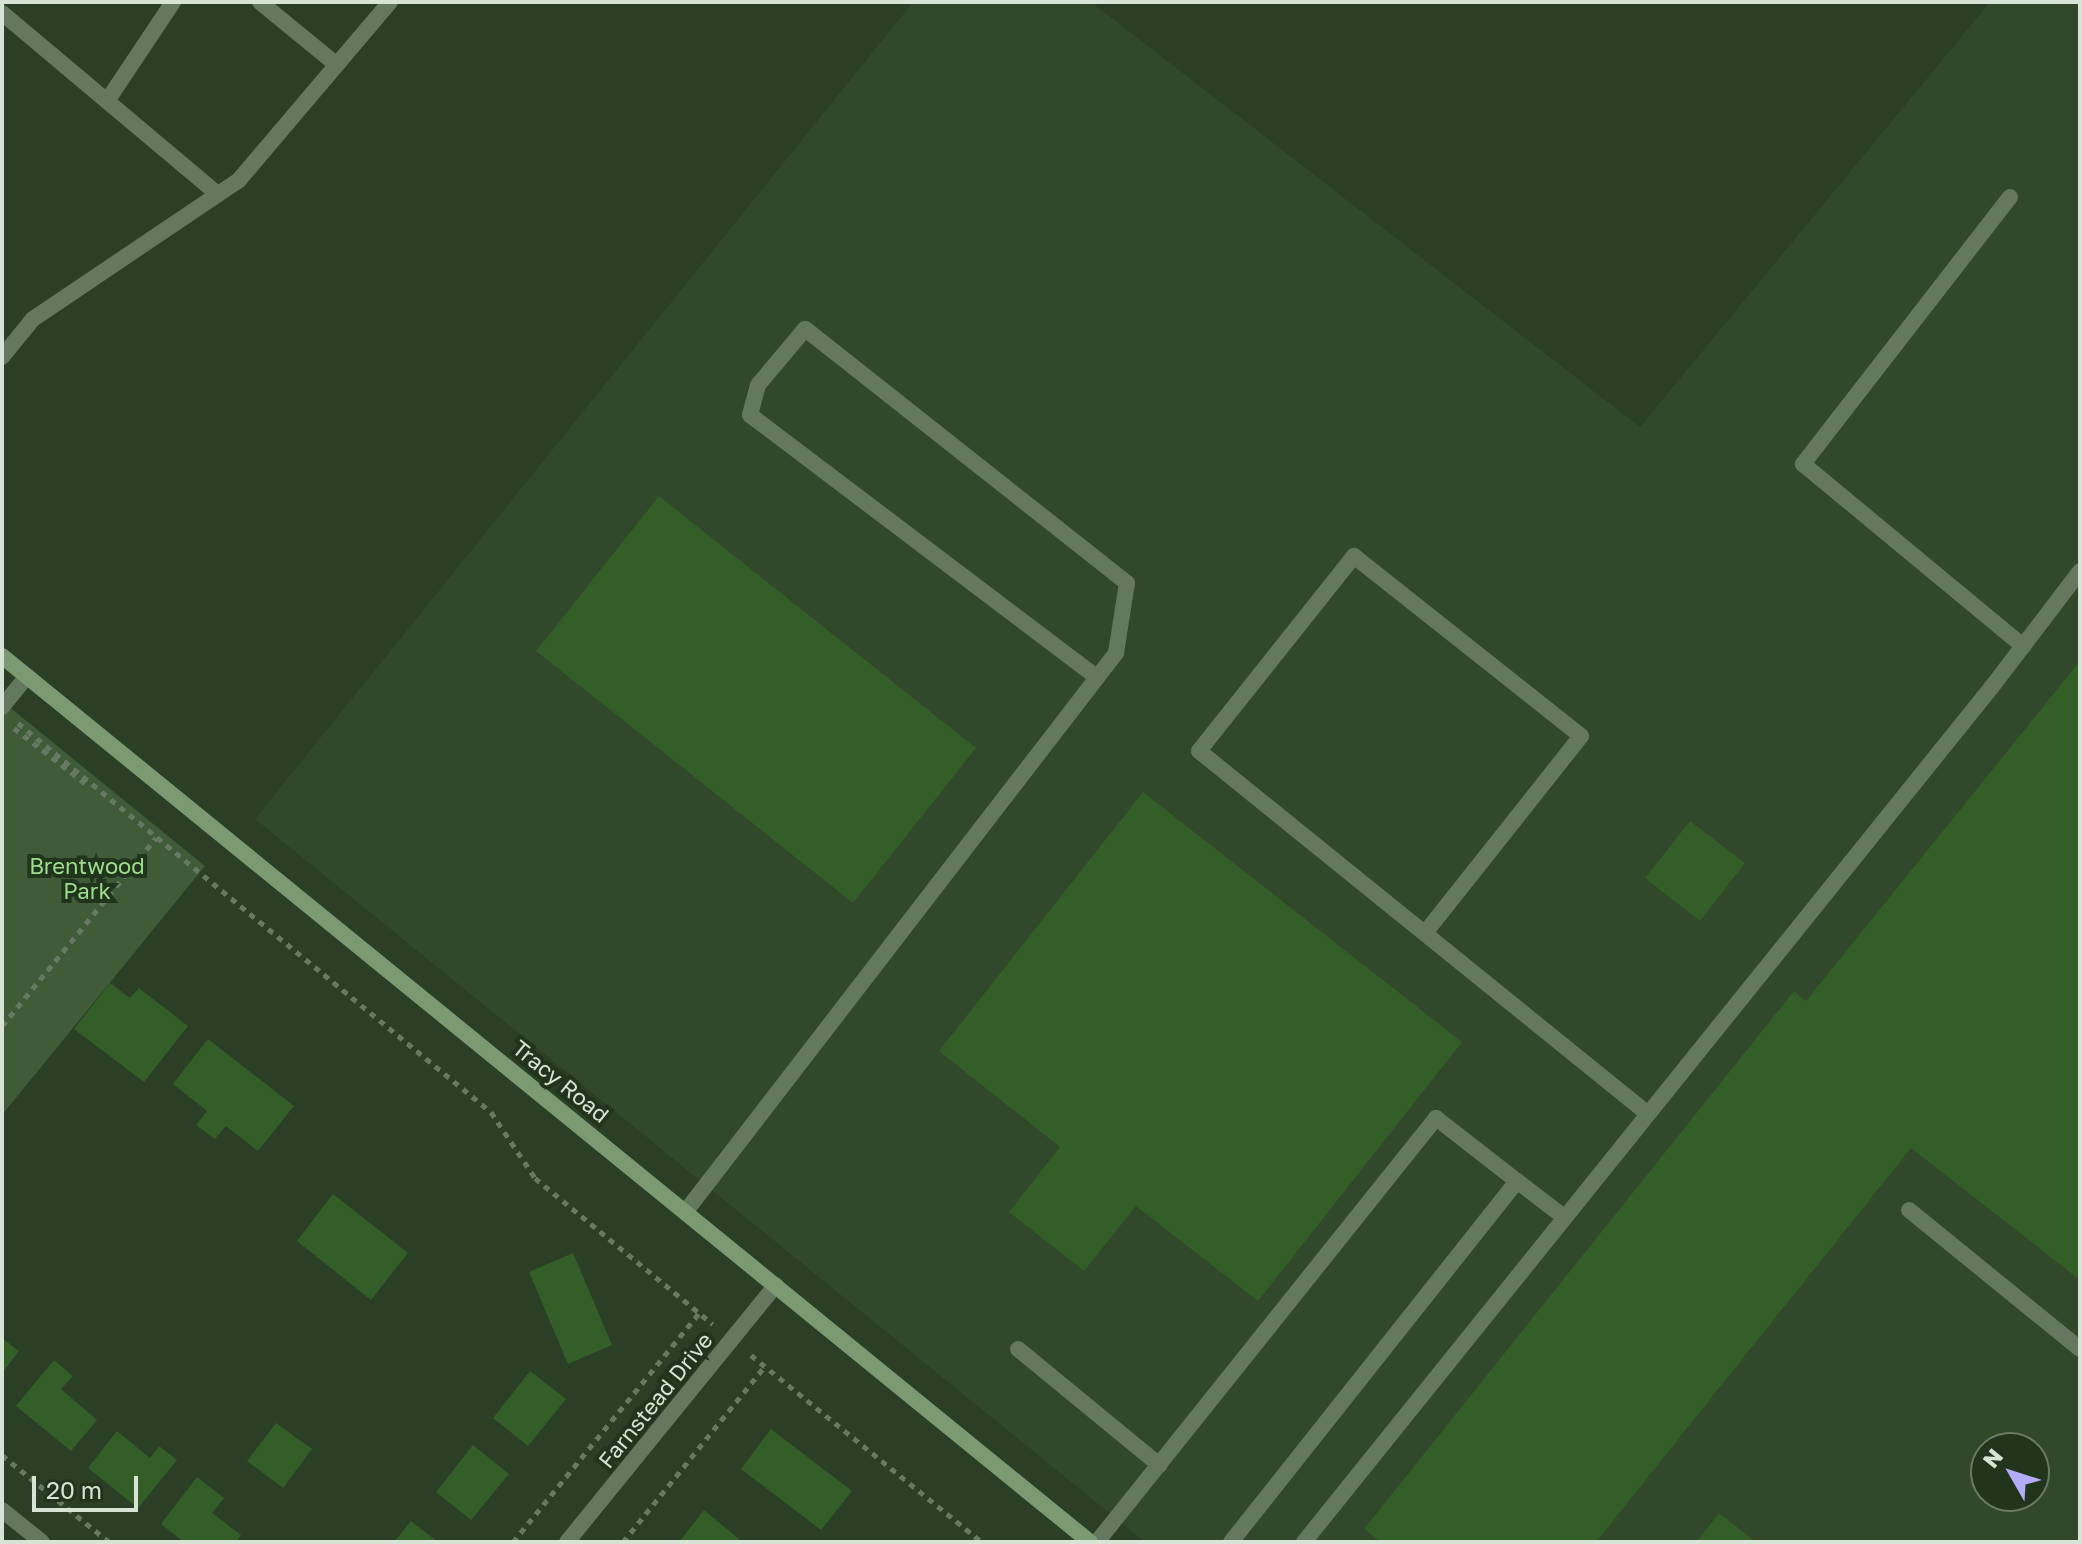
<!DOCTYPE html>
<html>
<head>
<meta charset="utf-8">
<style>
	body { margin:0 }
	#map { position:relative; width:2082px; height:1544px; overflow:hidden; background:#2b3e26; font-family:"Golos Text",sans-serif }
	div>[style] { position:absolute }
	.built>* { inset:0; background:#31482a }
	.green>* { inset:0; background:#3f5b37 }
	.building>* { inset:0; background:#345e28 }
	.path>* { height:5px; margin-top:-2.5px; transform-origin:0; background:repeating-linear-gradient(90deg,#677863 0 6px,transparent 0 12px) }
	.lane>* { height:16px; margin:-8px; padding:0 8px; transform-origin:8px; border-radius:8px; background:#64775f }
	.street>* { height:16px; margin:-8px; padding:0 8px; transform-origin:8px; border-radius:8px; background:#64775f }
	.secondary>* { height:16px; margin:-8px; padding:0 8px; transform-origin:8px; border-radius:8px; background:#7b9973 }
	span { translate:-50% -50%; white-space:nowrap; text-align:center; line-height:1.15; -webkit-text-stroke:8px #21341c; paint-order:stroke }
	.park-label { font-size:22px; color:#9fdd8e }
	.street-label { font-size:22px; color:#d7e3d4 }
	.frame { position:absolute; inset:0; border:4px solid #d7e3d4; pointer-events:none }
	.north { position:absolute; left:1970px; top:1432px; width:80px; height:80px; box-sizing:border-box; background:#21341c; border:2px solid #6a7a66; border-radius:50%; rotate:309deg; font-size:22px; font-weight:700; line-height:32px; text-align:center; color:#d7e3d4 }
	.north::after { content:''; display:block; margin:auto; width:28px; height:36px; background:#b5acf8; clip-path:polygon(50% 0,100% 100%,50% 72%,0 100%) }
	.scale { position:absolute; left:32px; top:1476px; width:106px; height:36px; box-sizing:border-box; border:4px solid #d7e3d4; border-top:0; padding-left:10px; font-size:24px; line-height:28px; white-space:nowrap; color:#d7e3d4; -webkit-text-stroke:6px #21341c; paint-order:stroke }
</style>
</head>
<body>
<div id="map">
	<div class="built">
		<div style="clip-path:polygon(evenodd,913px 2px,1091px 2px,1640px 427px,1990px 2px,2080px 2px,2080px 1542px,1145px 1542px,255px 819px,913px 2px,1986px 1448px,2034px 1448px,2034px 1496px,1986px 1496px,1986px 1448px)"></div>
	</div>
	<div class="green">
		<div style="clip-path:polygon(2px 701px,205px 866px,2px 1115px)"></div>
	</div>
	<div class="building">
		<div style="clip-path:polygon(659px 496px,976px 748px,853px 903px,536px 651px)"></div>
		<div style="clip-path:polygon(2080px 661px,2080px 1280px,1911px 1148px,1596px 1542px,1381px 1542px,1364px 1529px,1794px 991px,1806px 1001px)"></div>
		<div style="clip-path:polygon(1143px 792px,1462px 1042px,1258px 1301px,1136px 1206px,1084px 1271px,1009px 1212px,1060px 1147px,939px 1051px)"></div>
		<div style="clip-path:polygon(1690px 821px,1745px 863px,1700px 921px,1645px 878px)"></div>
		<div style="clip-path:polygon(110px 983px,130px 998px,139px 988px,188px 1026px,144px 1082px,74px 1029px)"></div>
		<div style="clip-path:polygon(208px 1039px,294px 1106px,258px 1151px,226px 1126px,215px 1139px,196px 1125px,207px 1111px,173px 1084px)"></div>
		<div style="clip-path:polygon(333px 1194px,408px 1253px,371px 1300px,297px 1241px)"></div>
		<div style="clip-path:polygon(573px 1253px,612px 1345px,568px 1364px,529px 1272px)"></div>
		<div style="clip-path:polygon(2px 1338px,19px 1351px,2px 1373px)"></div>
		<div style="clip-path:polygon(54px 1360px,73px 1376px,61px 1389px,97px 1420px,71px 1451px,16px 1406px)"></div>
		<div style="clip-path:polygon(530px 1371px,566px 1399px,528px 1446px,493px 1418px)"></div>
		<div style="clip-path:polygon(276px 1423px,312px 1449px,283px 1488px,247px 1461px)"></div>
		<div style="clip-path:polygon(771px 1429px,852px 1491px,821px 1530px,741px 1469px)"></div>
		<div style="clip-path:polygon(117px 1431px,150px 1458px,159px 1446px,177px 1460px,138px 1508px,88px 1468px)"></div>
		<div style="clip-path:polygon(473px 1445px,509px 1474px,471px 1520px,436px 1492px)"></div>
		<div style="clip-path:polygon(197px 1477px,224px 1498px,212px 1513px,241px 1535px,236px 1542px,184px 1542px,161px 1524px)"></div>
		<div style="clip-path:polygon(704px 1510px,739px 1539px,737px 1542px,679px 1542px)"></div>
		<div style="clip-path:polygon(1719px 1513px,1756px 1542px,1697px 1542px)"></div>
		<div style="clip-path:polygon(411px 1521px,438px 1542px,394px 1542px)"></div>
	</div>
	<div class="path">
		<div style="left:18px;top:723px;width:612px;rotate:39.43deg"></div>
		<div style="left:491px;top:1112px;width:79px;rotate:56.3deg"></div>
		<div style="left:535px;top:1178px;width:230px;rotate:39.4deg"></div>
		<div style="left:14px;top:728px;width:90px;rotate:37.8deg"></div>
		<div style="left:2px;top:1026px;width:243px;rotate:-50.7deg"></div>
		<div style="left:751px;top:1355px;width:297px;rotate:39deg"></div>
		<div style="left:2px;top:1455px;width:138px;rotate:39.1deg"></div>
		<div style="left:513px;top:1542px;width:295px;rotate:-50.9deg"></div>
		<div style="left:623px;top:1542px;width:226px;rotate:-51.1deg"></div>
	</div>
	<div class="lane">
		<div style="left:260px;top:2px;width:99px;rotate:39.3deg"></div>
		<div style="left:2px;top:13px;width:282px;rotate:40deg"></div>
		<div style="left:107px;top:101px;width:119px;rotate:-56.3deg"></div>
		<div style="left:2010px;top:197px;width:338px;rotate:127.8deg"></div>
		<div style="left:1803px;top:464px;width:286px;rotate:39.6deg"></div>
		<div style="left:2px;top:357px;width:49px;rotate:-50.8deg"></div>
		<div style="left:33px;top:319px;width:249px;rotate:-34deg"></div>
		<div style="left:239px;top:180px;width:233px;rotate:-49.7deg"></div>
		<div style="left:2px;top:707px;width:40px;rotate:-51deg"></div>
		<div style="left:1425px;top:933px;width:251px;rotate:-51.6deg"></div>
		<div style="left:1581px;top:736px;width:290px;rotate:-141.6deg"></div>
		<div style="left:1354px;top:556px;width:249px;rotate:128.5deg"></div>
		<div style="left:1199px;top:751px;width:577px;rotate:38.95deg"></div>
		<div style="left:1909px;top:1210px;width:220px;rotate:39.1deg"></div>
		<div style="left:686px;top:1211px;width:704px;rotate:-52.38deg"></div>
		<div style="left:1116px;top:653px;width:71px;rotate:-81.1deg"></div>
		<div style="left:1127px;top:583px;width:410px;rotate:-141.7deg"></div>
		<div style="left:805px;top:329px;width:73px;rotate:130deg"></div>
		<div style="left:758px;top:385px;width:31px;rotate:105deg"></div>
		<div style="left:750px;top:415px;width:435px;rotate:37.1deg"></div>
		<div style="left:1018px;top:1349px;width:183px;rotate:39.4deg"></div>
		<div style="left:1097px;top:1542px;width:543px;rotate:-51.36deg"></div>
		<div style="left:1436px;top:1118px;width:103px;rotate:37.9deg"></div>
		<div style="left:1231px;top:1542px;width:461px;rotate:-51.6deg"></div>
		<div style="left:1517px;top:1181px;width:59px;rotate:37.5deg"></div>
		<div style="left:1304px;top:1542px;width:1096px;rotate:-51.19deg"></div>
		<div style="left:1991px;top:688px;width:147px;rotate:-52.7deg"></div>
	</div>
	<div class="street">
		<div style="left:2px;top:1510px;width:51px;rotate:38.7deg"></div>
		<div style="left:567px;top:1542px;width:331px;rotate:-50.9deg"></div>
	</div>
	<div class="secondary">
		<div style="left:2px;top:656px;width:1403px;rotate:39.16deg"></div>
	</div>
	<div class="park-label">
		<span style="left:87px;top:878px">Brentwood<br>Park</span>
	</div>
	<div class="street-label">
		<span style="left:561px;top:1081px;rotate:39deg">Tracy Road</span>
		<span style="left:655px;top:1400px;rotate:-51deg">Farnstead Drive</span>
	</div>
	<div class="frame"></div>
	<div class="north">N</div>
	<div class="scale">20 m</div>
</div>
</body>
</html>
